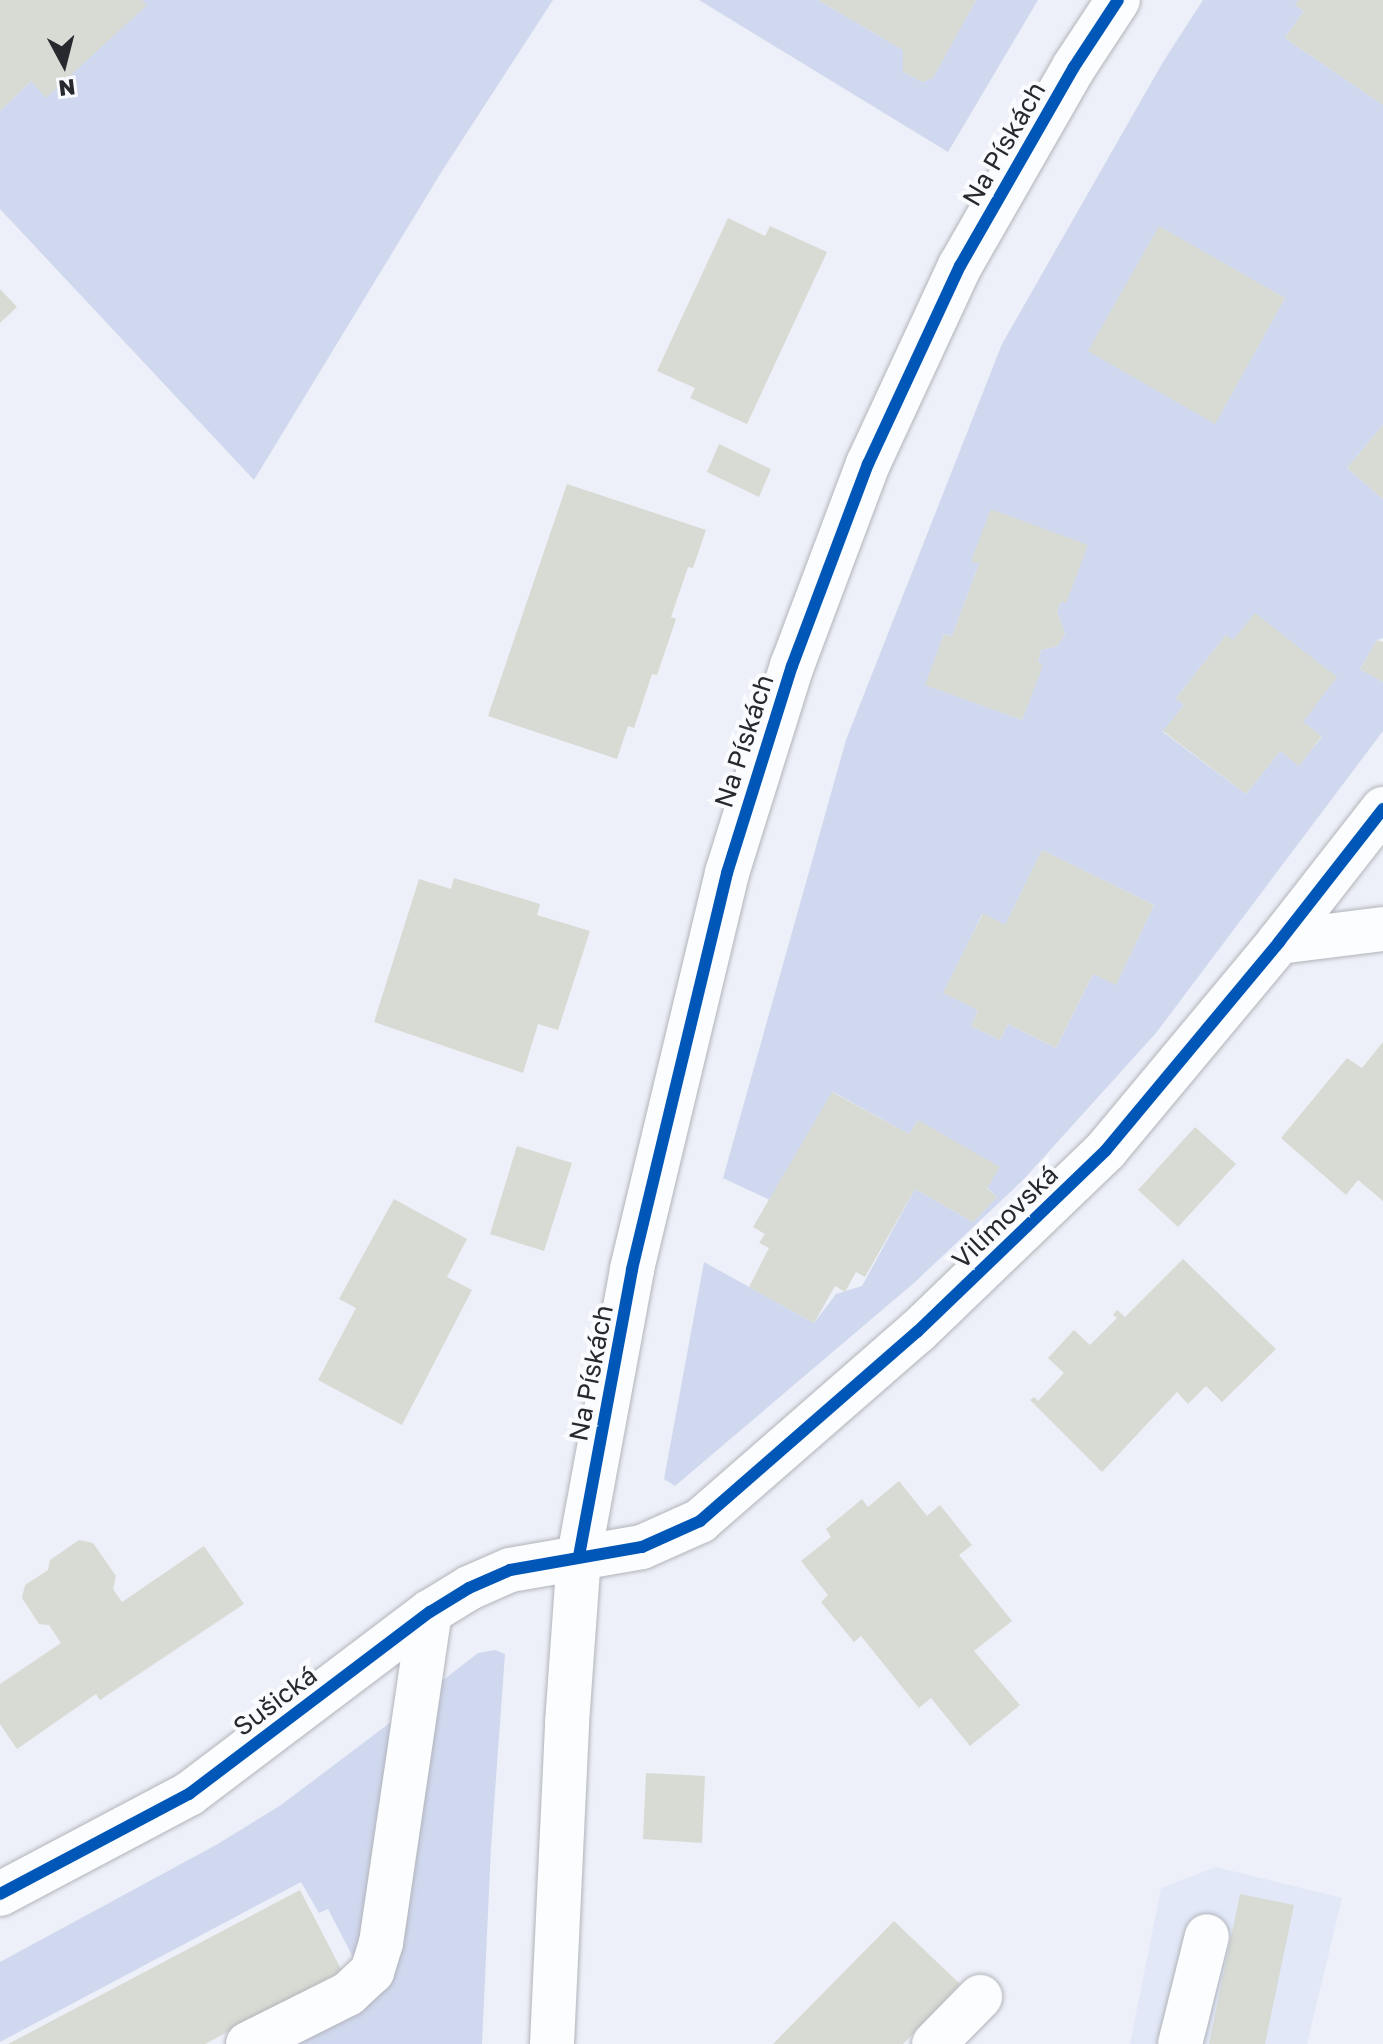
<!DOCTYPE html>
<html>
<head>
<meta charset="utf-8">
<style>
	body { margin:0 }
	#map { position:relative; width:1383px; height:2044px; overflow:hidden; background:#edf0f8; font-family:"Golos Text",sans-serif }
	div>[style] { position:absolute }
	.built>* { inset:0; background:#e2e8f8 }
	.green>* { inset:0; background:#d0d8ef }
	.building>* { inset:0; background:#d7dbd4 }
	.roads { filter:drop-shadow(0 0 2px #b2b4ba) drop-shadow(0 0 2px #b2b4ba) }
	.minor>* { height:44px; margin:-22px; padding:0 22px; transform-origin:22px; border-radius:22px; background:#fcfdfe }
	.cycleway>* { height:12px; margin:-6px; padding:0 6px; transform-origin:6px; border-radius:6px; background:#0057b8 }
	span { translate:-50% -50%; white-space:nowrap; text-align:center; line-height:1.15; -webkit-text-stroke:8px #fafbfe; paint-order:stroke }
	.street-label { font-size:26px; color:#27292f }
	.north { position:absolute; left:24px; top:24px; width:80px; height:80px; -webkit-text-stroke:6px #fafbfe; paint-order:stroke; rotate:173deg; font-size:22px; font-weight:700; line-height:32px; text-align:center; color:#27292f }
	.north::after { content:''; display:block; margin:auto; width:28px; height:36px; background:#27292f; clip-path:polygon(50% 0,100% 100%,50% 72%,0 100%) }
</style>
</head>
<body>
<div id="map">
	<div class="built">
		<div style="clip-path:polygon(1216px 1867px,1342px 1898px,1307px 2044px,1130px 2044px,1161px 1888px)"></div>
	</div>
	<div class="green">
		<div style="clip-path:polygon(142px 0,553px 0,442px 171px,254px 480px,0 209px,0 111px,31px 81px)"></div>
		<div style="clip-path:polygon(699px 0,818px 0,903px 50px,903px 72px,923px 82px,933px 77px,976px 0,1038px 0,948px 152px)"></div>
		<div style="clip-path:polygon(evenodd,1203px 0,1298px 0,1295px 5px,1304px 11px,1285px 38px,1383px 105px,1383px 425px,1347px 468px,1383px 499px,1383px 638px,1377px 640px,1360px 669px,1383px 682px,1383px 731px,1156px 1033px,1024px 1179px,914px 1283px,675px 1486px,664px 1479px,704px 1262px,814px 1323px,836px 1294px,862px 1286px,915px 1189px,973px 1222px,997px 1197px,918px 1120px,909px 1134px,833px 1092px,770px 1200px,723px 1178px,846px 740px,1002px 344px,1163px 62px,1203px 0,1159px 227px,1285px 298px,1215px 423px,1159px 227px,1203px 0,1087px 545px,1066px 602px,1061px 601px,1057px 612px,1065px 634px,1057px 646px,1041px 650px,1038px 662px,1042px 665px,1022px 720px,926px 685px,944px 634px,952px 636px,979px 564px,972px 561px,1087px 545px,1203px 0,1226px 635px,1303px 722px,1322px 737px,1299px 765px,1280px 751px,1246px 794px,1163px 732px,1184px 705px,1176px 698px,1226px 635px,1203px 0,1042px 850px,1154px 905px,1116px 984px,1093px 974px,1056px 1048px,1008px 1024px,1000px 1040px,971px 1026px,978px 1010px,944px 993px,982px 914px,1005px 925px,1042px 850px)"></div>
		<div style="clip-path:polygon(495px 1650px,505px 1654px,491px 1847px,482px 2044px,275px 2044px,372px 1993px,429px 1691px,478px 1653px)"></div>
		<div style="clip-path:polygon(395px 1719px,356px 1963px,328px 1909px,319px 1913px,301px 1882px,0 2042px,0 1962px,216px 1845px,281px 1805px)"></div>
	</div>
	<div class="building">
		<div style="clip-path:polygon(0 0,142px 0,147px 5px,46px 98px,31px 81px,0 111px)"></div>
		<div style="clip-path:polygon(818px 0,976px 0,933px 78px,923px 82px,903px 72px,903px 50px)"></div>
		<div style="clip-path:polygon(1298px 0,1383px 0,1383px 105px,1285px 38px,1304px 11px,1295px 5px)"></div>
		<div style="clip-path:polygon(728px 218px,765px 236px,770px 226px,827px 252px,747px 424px,690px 398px,695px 388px,657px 371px)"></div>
		<div style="clip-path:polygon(1159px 226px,1285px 298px,1215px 424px,1088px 351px)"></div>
		<div style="clip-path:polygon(0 289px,17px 307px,0 323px)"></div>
		<div style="clip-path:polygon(1383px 425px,1383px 499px,1347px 468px)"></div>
		<div style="clip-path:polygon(719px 444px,771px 469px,759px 497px,707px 472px)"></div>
		<div style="clip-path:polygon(567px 484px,706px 530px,693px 568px,688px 567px,671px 617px,676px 619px,657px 675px,652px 674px,634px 728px,628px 726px,617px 759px,488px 716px)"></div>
		<div style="clip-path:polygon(991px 509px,1088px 545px,1066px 603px,1061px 601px,1057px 612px,1065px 634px,1057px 646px,1041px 650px,1038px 662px,1043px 665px,1022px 720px,925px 685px,944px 634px,952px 636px,979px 564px,971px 561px)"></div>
		<div style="clip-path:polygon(1255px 613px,1337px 677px,1303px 722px,1322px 736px,1299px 766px,1280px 751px,1246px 794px,1163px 731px,1184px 705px,1176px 698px,1226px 635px,1233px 640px)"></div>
		<div style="clip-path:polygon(1377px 640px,1383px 642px,1383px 682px,1360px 669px)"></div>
		<div style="clip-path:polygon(1042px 850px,1154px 905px,1116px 985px,1093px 974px,1056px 1048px,1008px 1024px,1000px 1040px,971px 1026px,978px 1010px,943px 993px,983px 913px,1005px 925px)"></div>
		<div style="clip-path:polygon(454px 878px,540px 904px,537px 915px,590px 931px,558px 1030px,538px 1024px,523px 1073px,374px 1022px,419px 879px,451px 889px)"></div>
		<div style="clip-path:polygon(1383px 1042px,1383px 1201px,1358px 1180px,1346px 1195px,1281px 1138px,1347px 1058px,1362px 1068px)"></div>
		<div style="clip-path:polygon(832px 1092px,909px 1134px,918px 1120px,1000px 1167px,987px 1188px,997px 1197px,973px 1222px,915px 1189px,865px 1277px,856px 1272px,845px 1292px,835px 1286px,814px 1323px,749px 1287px,769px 1248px,759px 1243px,765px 1234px,753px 1227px)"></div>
		<div style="clip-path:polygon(1195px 1127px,1236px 1164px,1178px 1227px,1138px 1190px)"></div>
		<div style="clip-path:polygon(517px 1146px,572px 1163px,544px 1251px,490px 1234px)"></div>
		<div style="clip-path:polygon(394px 1199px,467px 1239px,447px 1277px,472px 1290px,402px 1425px,318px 1380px,356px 1308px,339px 1299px)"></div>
		<div style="clip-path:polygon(1183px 1259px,1276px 1349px,1222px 1402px,1206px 1386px,1188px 1404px,1177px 1392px,1102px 1472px,1030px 1400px,1034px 1397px,1038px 1401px,1064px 1373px,1048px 1358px,1074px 1330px,1090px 1345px,1117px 1318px,1113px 1315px,1117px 1310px,1125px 1317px)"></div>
		<div style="clip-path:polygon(899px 1481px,927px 1516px,940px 1505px,972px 1545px,959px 1555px,1012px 1621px,974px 1651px,1020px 1705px,970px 1746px,931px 1698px,919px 1708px,861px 1636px,854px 1642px,821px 1602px,828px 1595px,801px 1561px,831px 1537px,826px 1529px,862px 1499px,868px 1507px)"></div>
		<div style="clip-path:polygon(79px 1540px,93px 1543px,116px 1576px,113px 1589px,122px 1602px,204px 1546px,244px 1604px,100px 1700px,96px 1694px,17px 1749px,0 1724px,0 1684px,61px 1643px,49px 1625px,39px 1624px,22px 1598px,25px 1585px,48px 1570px,50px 1560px)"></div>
		<div style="clip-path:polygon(646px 1773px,705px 1776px,702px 1843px,643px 1839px)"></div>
		<div style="clip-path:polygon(300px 1890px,342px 1971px,205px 2044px,8px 2044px)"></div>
		<div style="clip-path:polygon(1240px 1894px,1294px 1905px,1265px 2044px,1209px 2044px)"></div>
		<div style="clip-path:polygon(894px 1921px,960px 1984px,903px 2044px,773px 2044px)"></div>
	</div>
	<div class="roads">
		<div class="minor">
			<div style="left:1279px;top:942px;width:105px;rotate:-7.1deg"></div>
			<div style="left:0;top:1894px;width:214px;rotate:-27.9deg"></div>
			<div style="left:189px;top:1794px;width:302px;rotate:-37.1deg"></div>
			<div style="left:430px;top:1612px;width:46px;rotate:-31.6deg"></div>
			<div style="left:469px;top:1588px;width:45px;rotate:-23.7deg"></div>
			<div style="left:510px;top:1570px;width:134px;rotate:-9.9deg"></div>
			<div style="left:642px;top:1547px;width:64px;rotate:-24.1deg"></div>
			<div style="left:700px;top:1521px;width:288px;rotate:-41.1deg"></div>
			<div style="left:917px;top:1332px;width:262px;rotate:-43.9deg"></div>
			<div style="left:1106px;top:1150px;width:271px;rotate:-50.2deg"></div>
			<div style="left:1279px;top:942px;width:169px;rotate:-52deg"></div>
			<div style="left:248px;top:2044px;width:112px;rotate:-26.6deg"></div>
			<div style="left:348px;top:1994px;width:33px;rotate:-43deg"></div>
			<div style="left:372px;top:1972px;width:30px;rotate:-73deg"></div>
			<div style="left:381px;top:1943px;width:335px;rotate:-81.6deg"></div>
			<div style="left:552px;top:2044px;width:321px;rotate:-87.3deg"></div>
			<div style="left:567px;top:1723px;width:167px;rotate:-85.9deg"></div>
			<div style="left:579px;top:1556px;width:292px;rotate:-79.5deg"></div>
			<div style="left:632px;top:1269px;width:407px;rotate:-76.5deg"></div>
			<div style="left:727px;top:873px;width:217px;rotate:-72.6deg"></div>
			<div style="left:792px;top:666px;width:216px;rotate:-69.4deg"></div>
			<div style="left:868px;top:464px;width:218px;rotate:-65.1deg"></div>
			<div style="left:960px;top:266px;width:229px;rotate:-60.2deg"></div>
			<div style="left:1074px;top:67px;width:80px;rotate:-56.7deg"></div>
			<div style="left:934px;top:2044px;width:66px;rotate:-45.6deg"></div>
			<div style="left:1180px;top:2044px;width:111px;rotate:-76deg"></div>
		</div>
	</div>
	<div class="cycleway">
		<div style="left:579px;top:1556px;width:292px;rotate:-79.5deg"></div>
		<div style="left:632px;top:1269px;width:407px;rotate:-76.5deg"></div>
		<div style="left:727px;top:873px;width:217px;rotate:-72.6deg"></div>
		<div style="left:792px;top:666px;width:216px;rotate:-69.4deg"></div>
		<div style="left:868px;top:464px;width:218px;rotate:-65.1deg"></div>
		<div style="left:960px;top:266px;width:229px;rotate:-60.2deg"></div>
		<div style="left:1074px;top:67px;width:80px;rotate:-56.7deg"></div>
		<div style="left:0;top:1894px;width:214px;rotate:-27.9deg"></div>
		<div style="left:189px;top:1794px;width:302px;rotate:-37.1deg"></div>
		<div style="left:430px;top:1612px;width:46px;rotate:-31.6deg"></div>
		<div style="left:469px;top:1588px;width:45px;rotate:-23.7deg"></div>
		<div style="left:510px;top:1570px;width:134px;rotate:-9.9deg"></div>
		<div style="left:642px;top:1547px;width:64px;rotate:-24.1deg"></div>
		<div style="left:700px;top:1521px;width:288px;rotate:-41.1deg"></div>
		<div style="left:917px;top:1332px;width:262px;rotate:-43.9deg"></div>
		<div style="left:1106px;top:1150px;width:271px;rotate:-50.2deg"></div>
		<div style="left:1279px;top:942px;width:169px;rotate:-52deg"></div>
	</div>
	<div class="street-label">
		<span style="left:1004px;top:144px;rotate:-60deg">Na Pískách</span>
		<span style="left:744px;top:741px;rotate:-72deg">Na Pískách</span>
		<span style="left:1005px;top:1217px;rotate:-44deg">Vilímovská</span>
		<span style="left:591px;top:1373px;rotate:-79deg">Na Pískách</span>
		<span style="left:275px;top:1701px;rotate:-37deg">Sušická</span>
	</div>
	<div class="north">N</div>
</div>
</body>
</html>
